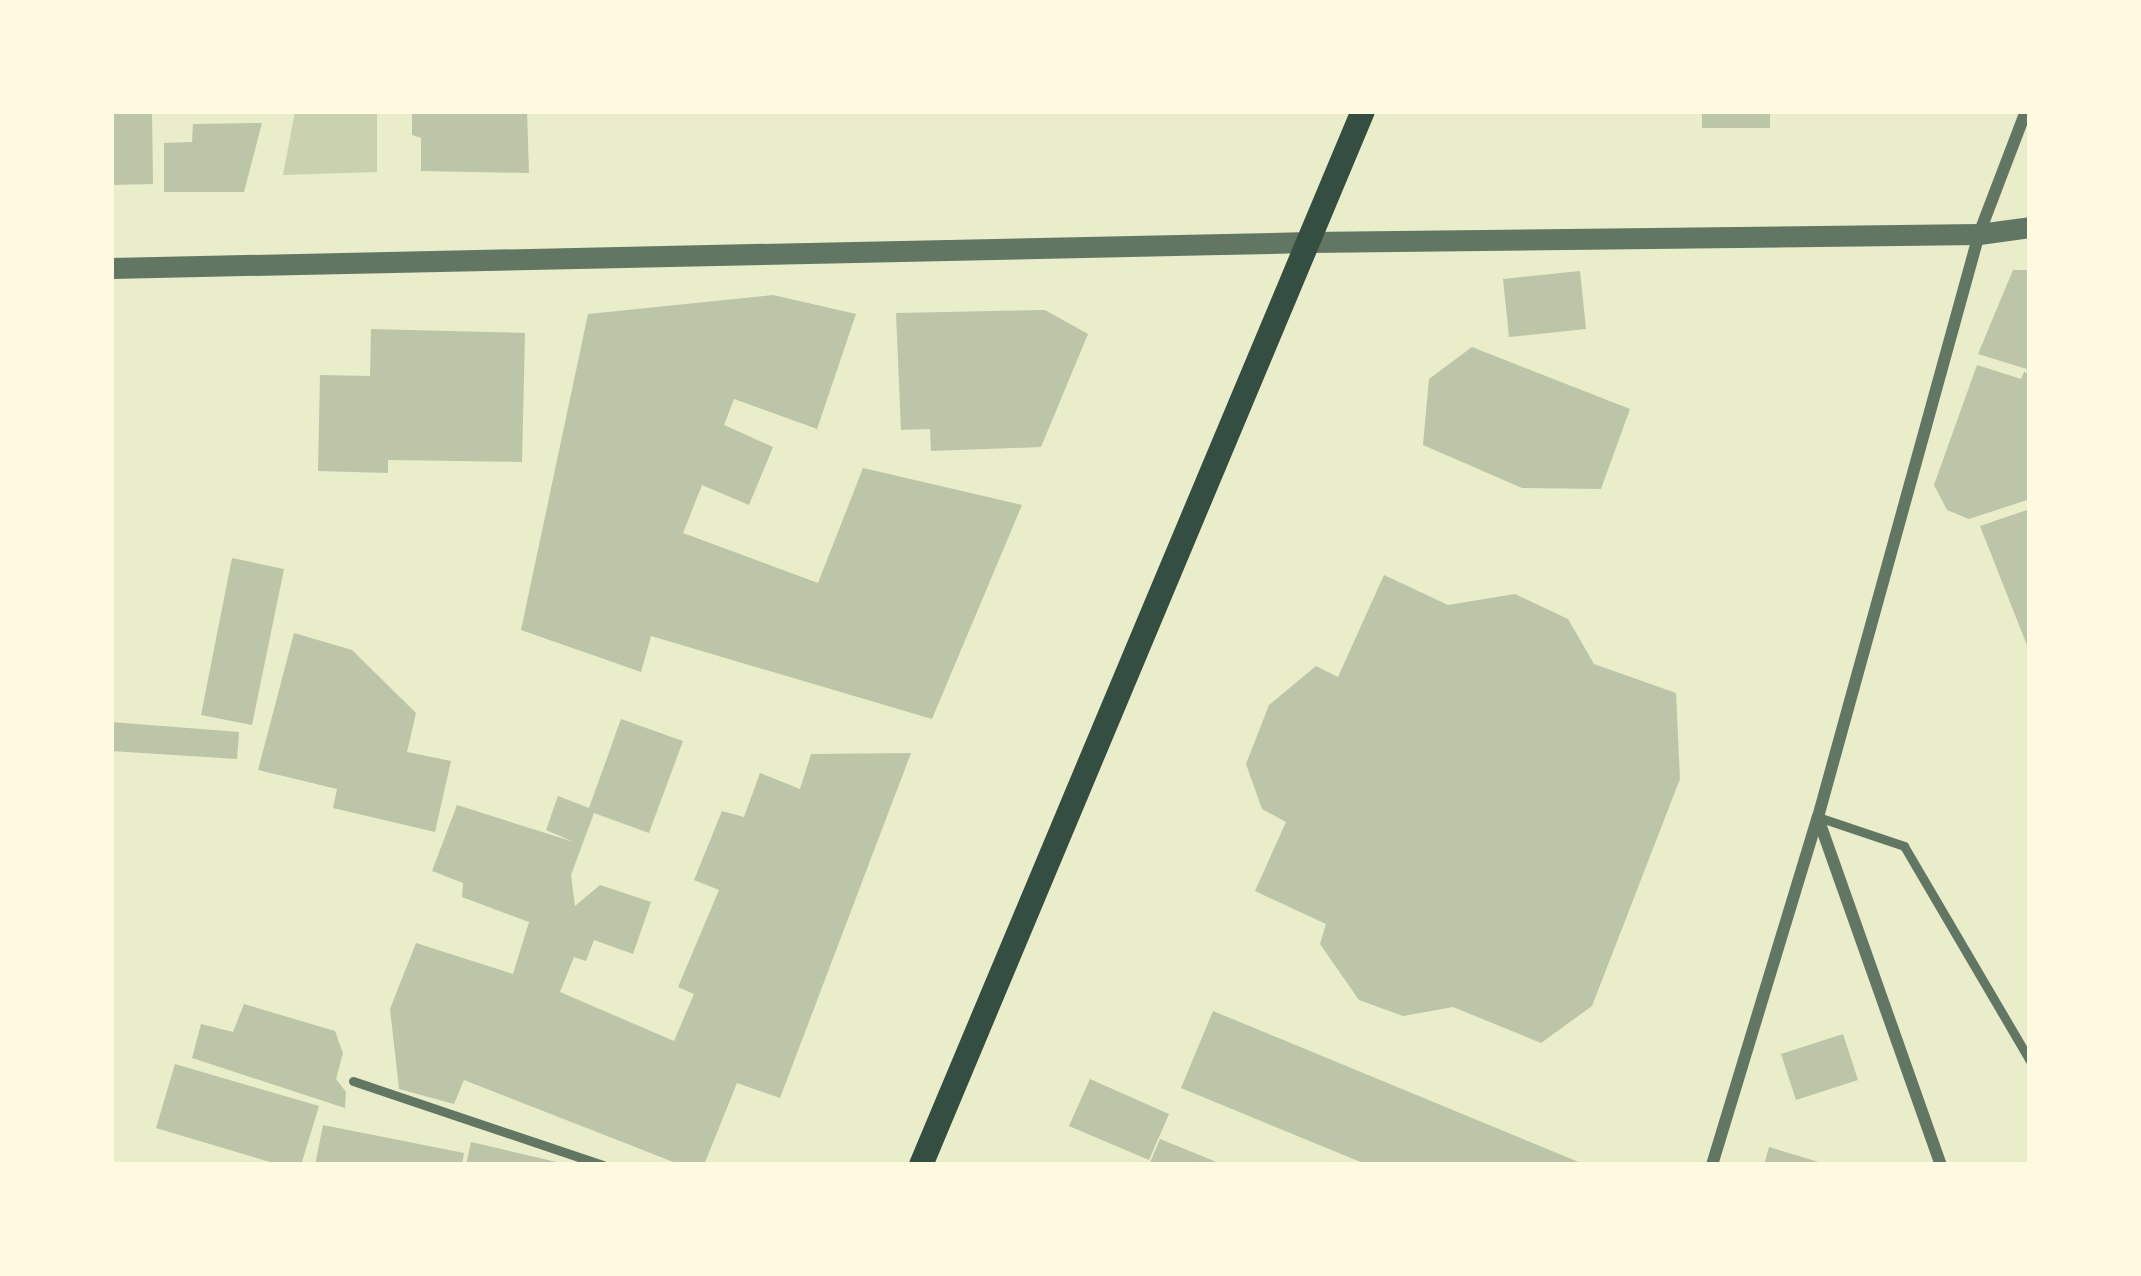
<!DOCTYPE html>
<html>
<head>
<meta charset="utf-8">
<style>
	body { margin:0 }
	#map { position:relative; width:2141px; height:1276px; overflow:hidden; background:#e9edc9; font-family:"Titillium Web",sans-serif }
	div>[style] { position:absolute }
	.green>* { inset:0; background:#cad2ad }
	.building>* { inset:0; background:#bcc5a7 }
	.service>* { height:9px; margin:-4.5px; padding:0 4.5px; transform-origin:4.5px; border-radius:4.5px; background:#617663 }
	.minor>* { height:12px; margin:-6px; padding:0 6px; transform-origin:6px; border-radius:6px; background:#617663 }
	.tertiary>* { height:21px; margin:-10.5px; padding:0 10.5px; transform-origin:10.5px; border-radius:10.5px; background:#617663 }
	.secondary>* { height:24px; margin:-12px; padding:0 12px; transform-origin:12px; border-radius:12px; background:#344e41 }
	span { translate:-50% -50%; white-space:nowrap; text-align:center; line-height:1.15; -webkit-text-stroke:9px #fefae0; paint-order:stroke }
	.frame { position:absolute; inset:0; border:114px solid #fefae0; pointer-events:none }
</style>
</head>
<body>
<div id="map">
	<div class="green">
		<div style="clip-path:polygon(295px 111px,377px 111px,377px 172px,283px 175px)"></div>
	</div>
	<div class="building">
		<div style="clip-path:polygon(111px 111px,152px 111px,153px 184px,111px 185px)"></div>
		<div style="clip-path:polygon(412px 111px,527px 111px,529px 173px,421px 171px,421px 138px,412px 135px)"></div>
		<div style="clip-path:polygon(1702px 111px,1770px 111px,1770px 128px,1702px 128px)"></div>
		<div style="clip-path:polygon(262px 123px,244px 192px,164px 192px,164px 143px,192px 142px,193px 124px)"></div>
		<div style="clip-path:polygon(2013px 270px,2030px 270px,2030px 370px,1978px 354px)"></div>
		<div style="clip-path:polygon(1580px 271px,1586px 329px,1509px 337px,1503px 279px)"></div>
		<div style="clip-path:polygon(773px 295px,856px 314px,817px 429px,734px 399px,724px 425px,773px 447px,749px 505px,702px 485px,683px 533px,818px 583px,863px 468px,1022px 505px,932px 719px,651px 636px,641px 672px,521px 630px,588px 314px)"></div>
		<div style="clip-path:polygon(1045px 310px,1088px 334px,1041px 447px,931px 451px,930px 429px,901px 430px,896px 313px)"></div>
		<div style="clip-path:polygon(371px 329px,525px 333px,522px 462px,388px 460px,388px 473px,318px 471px,320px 375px,370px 376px)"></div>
		<div style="clip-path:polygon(1472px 347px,1630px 409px,1601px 489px,1522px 488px,1423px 445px,1429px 379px)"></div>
		<div style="clip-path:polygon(1977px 365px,2021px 379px,2024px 372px,2030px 374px,2030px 499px,1969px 519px,1947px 510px,1934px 485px)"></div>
		<div style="clip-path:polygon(2030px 509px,2030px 653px,1980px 526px)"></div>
		<div style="clip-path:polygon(232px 558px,284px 569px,252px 725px,201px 715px)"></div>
		<div style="clip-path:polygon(1384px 575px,1448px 605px,1515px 594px,1568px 619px,1594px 664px,1676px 693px,1680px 779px,1592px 1006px,1541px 1043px,1453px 1007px,1403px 1016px,1359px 1000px,1320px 944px,1326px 924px,1255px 891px,1286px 822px,1262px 809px,1246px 764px,1269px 705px,1316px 666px,1338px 677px)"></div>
		<div style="clip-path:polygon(294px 633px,352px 650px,416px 713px,407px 752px,451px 761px,435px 832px,333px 808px,337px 789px,258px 770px)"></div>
		<div style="clip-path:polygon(621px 719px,683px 741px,649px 833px,594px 813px,571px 875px,575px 906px,600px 885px,651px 902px,633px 954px,594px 940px,586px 961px,574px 957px,560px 992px,674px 1041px,694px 994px,678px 987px,719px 890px,694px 880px,722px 811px,744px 817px,760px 773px,800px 789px,811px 754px,911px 753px,780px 1098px,737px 1083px,704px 1165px,681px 1165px,464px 1080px,454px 1104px,399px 1089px,390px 1009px,416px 943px,513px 974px,529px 922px,462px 897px,463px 883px,432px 871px,457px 805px,574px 842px,546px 830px,558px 796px,589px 808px)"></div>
		<div style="clip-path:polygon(111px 722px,239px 732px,237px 759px,111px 751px)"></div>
		<div style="clip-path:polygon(244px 1004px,335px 1031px,343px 1053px,336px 1079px,346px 1092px,345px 1108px,192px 1058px,201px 1024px,233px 1032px)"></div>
		<div style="clip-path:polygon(1213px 1011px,1586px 1165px,1368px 1165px,1181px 1088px)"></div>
		<div style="clip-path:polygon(1843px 1034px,1858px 1080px,1796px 1100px,1781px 1054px)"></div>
		<div style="clip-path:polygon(175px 1064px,319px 1106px,301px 1165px,280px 1165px,156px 1128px)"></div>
		<div style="clip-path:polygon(1090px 1079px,1169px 1114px,1149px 1160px,1069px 1126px)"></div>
		<div style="clip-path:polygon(323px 1125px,464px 1153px,462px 1165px,315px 1165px)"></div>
		<div style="clip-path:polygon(1160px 1139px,1224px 1165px,1149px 1165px)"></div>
		<div style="clip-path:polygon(471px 1142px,561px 1163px,561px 1165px,466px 1165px)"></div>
		<div style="clip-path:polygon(1769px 1147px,1825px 1164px,1825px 1165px,1764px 1165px)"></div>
	</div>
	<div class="service">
		<div style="left:1818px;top:817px;width:91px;rotate:18.6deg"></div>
		<div style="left:1904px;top:846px;width:249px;rotate:59.6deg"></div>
		<div style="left:353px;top:1081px;width:263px;rotate:18.6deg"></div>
	</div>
	<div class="minor">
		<div style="left:1818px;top:818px;width:368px;rotate:70.5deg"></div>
		<div style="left:1712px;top:1165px;width:364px;rotate:-73.1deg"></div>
		<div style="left:1818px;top:817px;width:605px;rotate:-74.56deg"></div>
		<div style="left:1979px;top:234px;width:132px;rotate:-69.1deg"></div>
	</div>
	<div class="tertiary">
		<div style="left:111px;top:268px;width:1198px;rotate:-1.24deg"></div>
		<div style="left:1309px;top:242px;width:670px;rotate:-0.68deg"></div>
		<div style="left:1979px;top:234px;width:51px;rotate:-7.8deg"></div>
	</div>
	<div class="secondary">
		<div style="left:921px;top:1165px;width:1143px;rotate:-67.25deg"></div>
	</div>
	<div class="frame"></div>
</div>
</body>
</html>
